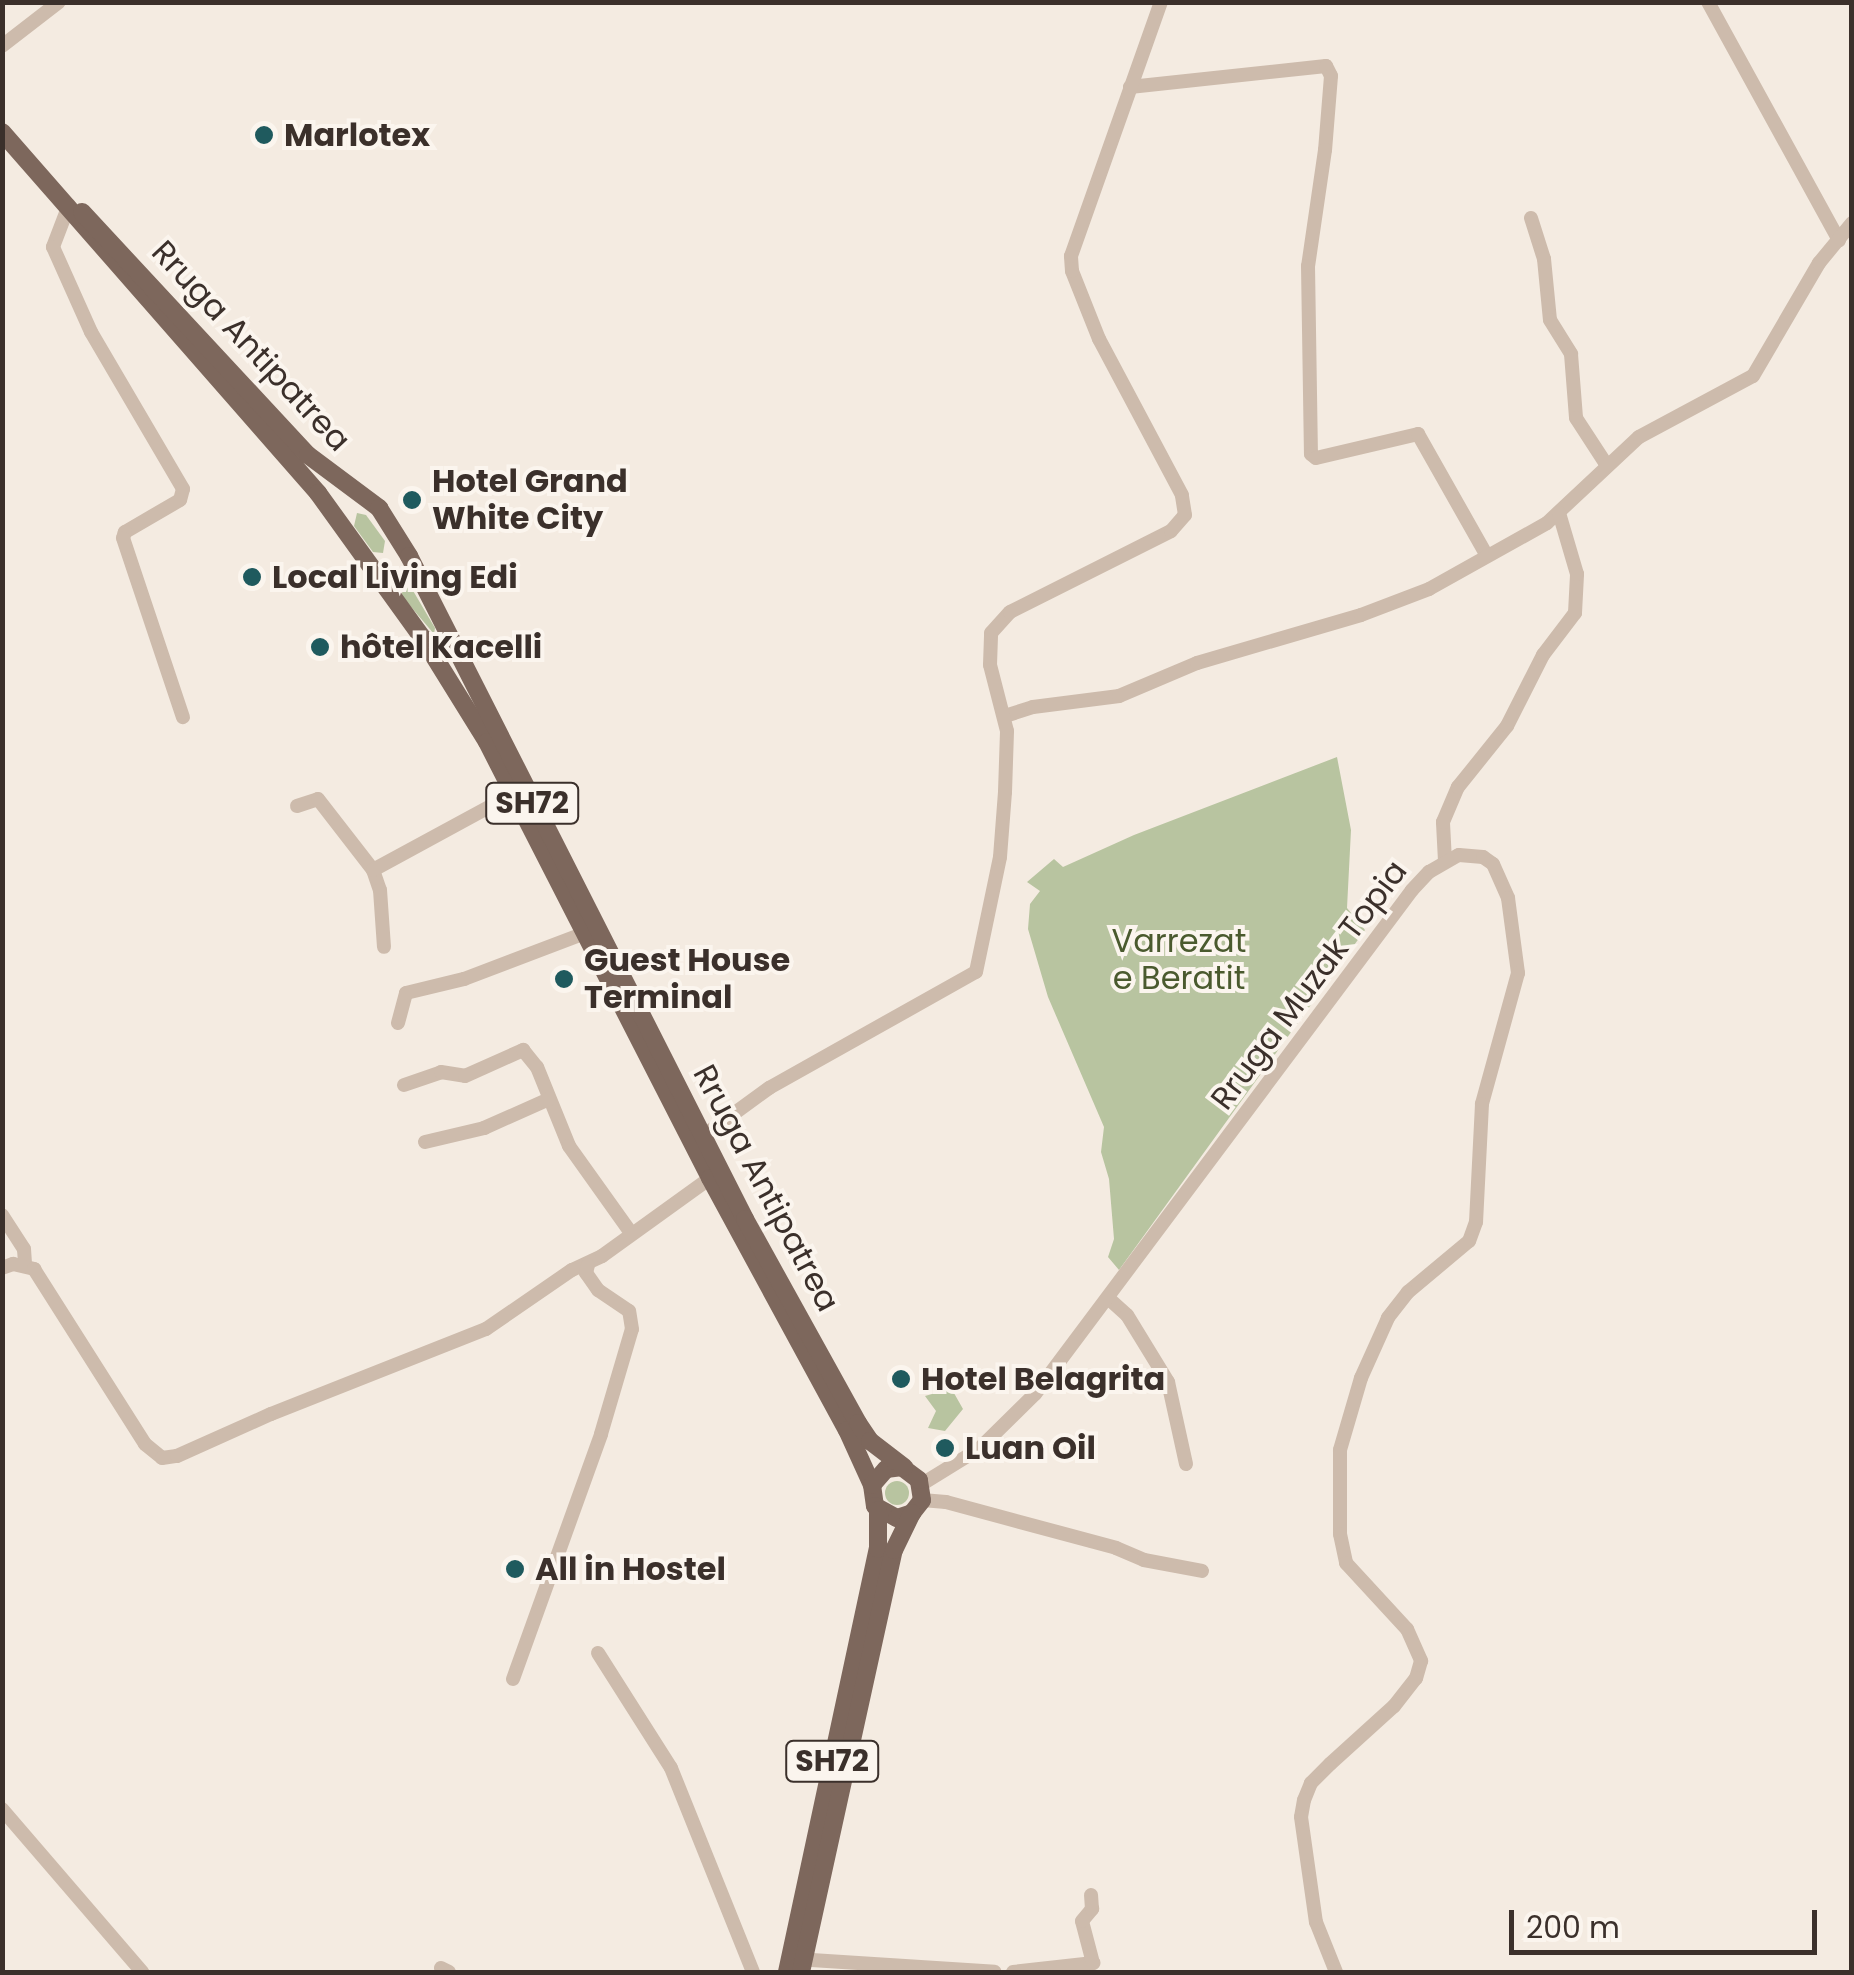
<!DOCTYPE html>
<html>
<head>
<meta charset="utf-8">
<style>
	body { margin:0 }
	#map { position:relative; width:1854px; height:1975px; overflow:hidden; background:#f4ebe1; font-family:Poppins,sans-serif }
	div>[style] { position:absolute }
	.green>* { inset:0; background:#b8c4a0 }
	.round { border-radius:50% }
	.minor>* { height:14px; margin:-7px; padding:0 7px; transform-origin:7px; border-radius:7px; background:#cdbbac }
	.major>* { height:18px; margin:-9px; padding:0 9px; transform-origin:9px; border-radius:9px; background:#7d675c }
	.dots>* { width:28px; height:28px; translate:-50% -50%; box-sizing:border-box; border:5px solid #fbf5ee; border-radius:50% }
	span { translate:-50% -50%; white-space:nowrap; text-align:center; line-height:1.15; -webkit-text-stroke:8px #fbf5ee; paint-order:stroke }
	.shield-label span { padding:2px 8px; background:#fbf5ee; border:2px solid; border-radius:8px; -webkit-text-stroke-width:0 }
	.shield-label { font-size:30px; color:#3b302b; font-weight:700 }
	.poi-label { font-size:32px; color:#3b302b; font-weight:700 }
	.left { translate:0 -50%; text-align:left }
	.street-label { font-size:32px; color:#3b302b }
	.park-label { font-size:32px; color:#4a5a2e }
	.frame { position:absolute; inset:0; border:5px solid #3b302b; pointer-events:none }
	.scale { position:absolute; left:1509px; top:1910px; width:308px; height:45px; box-sizing:border-box; border:5px solid #3b302b; border-top:0; padding-left:12px; font-size:30px; line-height:35px; white-space:nowrap; color:#3b302b; -webkit-text-stroke:8px #fbf5ee; paint-order:stroke }
</style>
</head>
<body>
<div id="map">
	<div class="green">
		<div style="clip-path:polygon(357px 513px,366px 515px,385px 541px,383px 553px,373px 552px,354px 526px)"></div>
		<div style="clip-path:polygon(405px 587px,412px 589px,435px 628px,434px 634px,401px 595px)"></div>
		<div style="clip-path:polygon(1337px 757px,1351px 830px,1347px 908px,1365px 930px,1119px 1270px,1108px 1257px,1114px 1239px,1109px 1179px,1101px 1152px,1104px 1127px,1048px 997px,1028px 929px,1030px 904px,1040px 891px,1027px 882px,1054px 859px,1063px 867px,1134px 835px)"></div>
		<div style="clip-path:polygon(946px 1379px,963px 1409px,945px 1431px,928px 1428px,936px 1411px,925px 1396px,939px 1392px,937px 1385px)"></div>
		<div class="round" style="left:885px;top:1481px;width:24px;height:24px"></div>
	</div>
	<div class="minor">
		<div style="left:1708px;top:2px;width:272px;rotate:61.2deg"></div>
		<div style="left:2px;top:46px;width:72px;rotate:-37.7deg"></div>
		<div style="left:1130px;top:87px;width:197px;rotate:-6.1deg"></div>
		<div style="left:1326px;top:66px;width:11px;rotate:63deg"></div>
		<div style="left:1331px;top:76px;width:74px;rotate:94.6deg"></div>
		<div style="left:1325px;top:150px;width:117px;rotate:98.3deg"></div>
		<div style="left:1308px;top:266px;width:188px;rotate:89.1deg"></div>
		<div style="left:1311px;top:454px;width:6px;rotate:39deg"></div>
		<div style="left:1316px;top:458px;width:105px;rotate:-13.2deg"></div>
		<div style="left:1418px;top:434px;width:140px;rotate:60.5deg"></div>
		<div style="left:69px;top:205px;width:45px;rotate:110.9deg"></div>
		<div style="left:53px;top:247px;width:93px;rotate:65.9deg"></div>
		<div style="left:91px;top:332px;width:182px;rotate:59.6deg"></div>
		<div style="left:183px;top:489px;width:11px;rotate:105deg"></div>
		<div style="left:180px;top:500px;width:64px;rotate:149.8deg"></div>
		<div style="left:125px;top:532px;width:6px;rotate:108deg"></div>
		<div style="left:123px;top:538px;width:189px;rotate:71.5deg"></div>
		<div style="left:1531px;top:218px;width:43px;rotate:72.4deg"></div>
		<div style="left:1544px;top:259px;width:61px;rotate:84.4deg"></div>
		<div style="left:1550px;top:320px;width:40px;rotate:58deg"></div>
		<div style="left:1571px;top:354px;width:64px;rotate:85.5deg"></div>
		<div style="left:1576px;top:418px;width:55px;rotate:56.9deg"></div>
		<div style="left:1005px;top:716px;width:29px;rotate:-18deg"></div>
		<div style="left:1033px;top:707px;width:87px;rotate:-7.3deg"></div>
		<div style="left:1119px;top:696px;width:85px;rotate:-22.9deg"></div>
		<div style="left:1197px;top:663px;width:171px;rotate:-16.3deg"></div>
		<div style="left:1361px;top:615px;width:73px;rotate:-20.9deg"></div>
		<div style="left:1429px;top:589px;width:135px;rotate:-29.2deg"></div>
		<div style="left:1547px;top:523px;width:126px;rotate:-43.1deg"></div>
		<div style="left:1639px;top:437px;width:129px;rotate:-28.2deg"></div>
		<div style="left:1753px;top:376px;width:131px;rotate:-59.7deg"></div>
		<div style="left:1819px;top:263px;width:52px;rotate:-50.5deg"></div>
		<div style="left:297px;top:806px;width:22px;rotate:-18deg"></div>
		<div style="left:318px;top:799px;width:90px;rotate:52.2deg"></div>
		<div style="left:373px;top:870px;width:21px;rotate:71deg"></div>
		<div style="left:380px;top:890px;width:57px;rotate:86deg"></div>
		<div style="left:1445px;top:861px;width:39px;rotate:-93deg"></div>
		<div style="left:1443px;top:822px;width:38px;rotate:-67deg"></div>
		<div style="left:1458px;top:787px;width:78px;rotate:-51.2deg"></div>
		<div style="left:1507px;top:726px;width:80px;rotate:-63.1deg"></div>
		<div style="left:1543px;top:655px;width:53px;rotate:-52.7deg"></div>
		<div style="left:1575px;top:613px;width:39px;rotate:-87deg"></div>
		<div style="left:1577px;top:574px;width:64px;rotate:-106.4deg"></div>
		<div style="left:373px;top:870px;width:159px;rotate:-28.5deg"></div>
		<div style="left:398px;top:1023px;width:31px;rotate:-75deg"></div>
		<div style="left:406px;top:993px;width:60px;rotate:-13.6deg"></div>
		<div style="left:464px;top:979px;width:138px;rotate:-20.8deg"></div>
		<div style="left:404px;top:1085px;width:39px;rotate:-19deg"></div>
		<div style="left:441px;top:1072px;width:24px;rotate:9deg"></div>
		<div style="left:465px;top:1076px;width:64px;rotate:-24.1deg"></div>
		<div style="left:523px;top:1050px;width:22px;rotate:51deg"></div>
		<div style="left:537px;top:1067px;width:85px;rotate:67.9deg"></div>
		<div style="left:569px;top:1146px;width:107px;rotate:54.5deg"></div>
		<div style="left:425px;top:1142px;width:61px;rotate:-13.3deg"></div>
		<div style="left:484px;top:1128px;width:71px;rotate:-24deg"></div>
		<div style="left:695px;top:1142px;width:92px;rotate:-36.1deg"></div>
		<div style="left:769px;top:1088px;width:237px;rotate:-29.3deg"></div>
		<div style="left:976px;top:972px;width:117px;rotate:-78.2deg"></div>
		<div style="left:1000px;top:857px;width:65px;rotate:-85.6deg"></div>
		<div style="left:1005px;top:792px;width:61px;rotate:-88.1deg"></div>
		<div style="left:1007px;top:731px;width:68px;rotate:-104.4deg"></div>
		<div style="left:990px;top:665px;width:32px;rotate:-88deg"></div>
		<div style="left:991px;top:633px;width:28px;rotate:-48deg"></div>
		<div style="left:1010px;top:612px;width:180px;rotate:-26.7deg"></div>
		<div style="left:1171px;top:531px;width:21px;rotate:-49deg"></div>
		<div style="left:1185px;top:515px;width:20px;rotate:-99deg"></div>
		<div style="left:1182px;top:495px;width:177px;rotate:-118deg"></div>
		<div style="left:1099px;top:339px;width:73px;rotate:-111.7deg"></div>
		<div style="left:1072px;top:271px;width:15px;rotate:-94deg"></div>
		<div style="left:1071px;top:256px;width:269px;rotate:-70.5deg"></div>
		<div style="left:2px;top:1215px;width:40px;rotate:57.1deg"></div>
		<div style="left:24px;top:1249px;width:15px;rotate:86deg"></div>
		<div style="left:2px;top:1268px;width:12px;rotate:-20deg"></div>
		<div style="left:13px;top:1264px;width:22px;rotate:13deg"></div>
		<div style="left:34px;top:1269px;width:207px;rotate:57.6deg"></div>
		<div style="left:145px;top:1444px;width:22px;rotate:39deg"></div>
		<div style="left:162px;top:1458px;width:15px;rotate:-8deg"></div>
		<div style="left:177px;top:1456px;width:103px;rotate:-24.1deg"></div>
		<div style="left:271px;top:1414px;width:231px;rotate:-21.6deg"></div>
		<div style="left:486px;top:1329px;width:104px;rotate:-34.5deg"></div>
		<div style="left:572px;top:1270px;width:33px;rotate:-25deg"></div>
		<div style="left:602px;top:1256px;width:133px;rotate:-35.8deg"></div>
		<div style="left:1108px;top:1298px;width:25px;rotate:42deg"></div>
		<div style="left:1127px;top:1315px;width:79px;rotate:58.5deg"></div>
		<div style="left:1168px;top:1382px;width:84px;rotate:77.6deg"></div>
		<div style="left:922px;top:1484px;width:67px;rotate:-31.6deg"></div>
		<div style="left:979px;top:1449px;width:78px;rotate:-44.5deg"></div>
		<div style="left:1035px;top:1394px;width:629px;rotate:-53.2deg"></div>
		<div style="left:1412px;top:890px;width:25px;rotate:-47deg"></div>
		<div style="left:1429px;top:872px;width:34px;rotate:-30deg"></div>
		<div style="left:1459px;top:855px;width:24px;rotate:5deg"></div>
		<div style="left:1483px;top:857px;width:12px;rotate:35deg"></div>
		<div style="left:1493px;top:864px;width:37px;rotate:66deg"></div>
		<div style="left:1508px;top:898px;width:76px;rotate:82.4deg"></div>
		<div style="left:1518px;top:973px;width:136px;rotate:105.4deg"></div>
		<div style="left:1482px;top:1104px;width:118px;rotate:92.9deg"></div>
		<div style="left:1476px;top:1222px;width:20px;rotate:110deg"></div>
		<div style="left:1469px;top:1241px;width:80px;rotate:140.1deg"></div>
		<div style="left:1408px;top:1292px;width:33px;rotate:128deg"></div>
		<div style="left:1388px;top:1318px;width:66px;rotate:114.2deg"></div>
		<div style="left:1361px;top:1378px;width:75px;rotate:106.3deg"></div>
		<div style="left:1340px;top:1450px;width:84px;rotate:90deg"></div>
		<div style="left:1340px;top:1534px;width:30px;rotate:78deg"></div>
		<div style="left:1346px;top:1563px;width:90px;rotate:47.3deg"></div>
		<div style="left:1407px;top:1629px;width:35px;rotate:66deg"></div>
		<div style="left:1421px;top:1661px;width:18px;rotate:106deg"></div>
		<div style="left:1416px;top:1678px;width:36px;rotate:128deg"></div>
		<div style="left:1394px;top:1706px;width:86px;rotate:137.8deg"></div>
		<div style="left:1330px;top:1764px;width:27px;rotate:135deg"></div>
		<div style="left:1311px;top:1783px;width:18px;rotate:112deg"></div>
		<div style="left:1304px;top:1800px;width:17px;rotate:100deg"></div>
		<div style="left:1301px;top:1817px;width:106px;rotate:81.9deg"></div>
		<div style="left:1316px;top:1922px;width:54px;rotate:68.2deg"></div>
		<div style="left:922px;top:1500px;width:24px;rotate:5deg"></div>
		<div style="left:946px;top:1502px;width:176px;rotate:15.1deg"></div>
		<div style="left:1116px;top:1548px;width:30px;rotate:23deg"></div>
		<div style="left:1144px;top:1560px;width:59px;rotate:10.7deg"></div>
		<div style="left:598px;top:1653px;width:136px;rotate:57.6deg"></div>
		<div style="left:671px;top:1768px;width:220px;rotate:68.1deg"></div>
		<div style="left:513px;top:1679px;width:260px;rotate:-70.2deg"></div>
		<div style="left:601px;top:1434px;width:109px;rotate:-73.6deg"></div>
		<div style="left:632px;top:1329px;width:18px;rotate:-99deg"></div>
		<div style="left:629px;top:1311px;width:37px;rotate:-146deg"></div>
		<div style="left:598px;top:1290px;width:21px;rotate:-125deg"></div>
		<div style="left:586px;top:1273px;width:8px;rotate:-76deg"></div>
		<div style="left:2px;top:1809px;width:215px;rotate:49.3deg"></div>
		<div style="left:796px;top:1959px;width:199px;rotate:3.7deg"></div>
		<div style="left:441px;top:1968px;width:9px;rotate:27deg"></div>
		<div style="left:1013px;top:1972px;width:81px;rotate:-6.4deg"></div>
		<div style="left:1093px;top:1963px;width:43px;rotate:-104.7deg"></div>
		<div style="left:1082px;top:1921px;width:16px;rotate:-50deg"></div>
		<div style="left:1092px;top:1909px;width:14px;rotate:-94deg"></div>
	</div>
	<div class="major">
		<div style="left:2px;top:132px;width:480px;rotate:48.8deg"></div>
		<div style="left:318px;top:493px;width:178px;rotate:54.2deg"></div>
		<div style="left:422px;top:637px;width:123px;rotate:58.2deg"></div>
		<div style="left:487px;top:742px;width:490px;rotate:62.9deg"></div>
		<div style="left:710px;top:1178px;width:287px;rotate:61.5deg"></div>
		<div style="left:847px;top:1430px;width:60px;rotate:65.6deg"></div>
		<div style="left:872px;top:1485px;width:21px;rotate:82deg"></div>
		<div style="left:875px;top:1506px;width:25px;rotate:29deg"></div>
		<div style="left:897px;top:1518px;width:16px;rotate:-18deg"></div>
		<div style="left:912px;top:1513px;width:16px;rotate:-52deg"></div>
		<div style="left:922px;top:1500px;width:20px;rotate:-99deg"></div>
		<div style="left:919px;top:1480px;width:21px;rotate:-143deg"></div>
		<div style="left:902px;top:1467px;width:16px;rotate:173deg"></div>
		<div style="left:886px;top:1469px;width:21px;rotate:131deg"></div>
		<div style="left:82px;top:212px;width:332px;rotate:47.1deg"></div>
		<div style="left:308px;top:455px;width:89px;rotate:36.7deg"></div>
		<div style="left:379px;top:508px;width:57px;rotate:58deg"></div>
		<div style="left:409px;top:556px;width:743px;rotate:63.12deg"></div>
		<div style="left:745px;top:1219px;width:233px;rotate:61deg"></div>
		<div style="left:858px;top:1423px;width:22px;rotate:56deg"></div>
		<div style="left:870px;top:1441px;width:43px;rotate:37.4deg"></div>
		<div style="left:787px;top:1972px;width:433px;rotate:-77.9deg"></div>
		<div style="left:878px;top:1549px;width:39px;rotate:-90deg"></div>
		<div style="left:801px;top:1972px;width:432px;rotate:-77.6deg"></div>
		<div style="left:894px;top:1550px;width:41px;rotate:-64.1deg"></div>
	</div>
	<div class="dots">
		<div style="left:264px;top:135px;background:#1f5a5e"></div>
		<div style="left:412px;top:500px;background:#1f5a5e"></div>
		<div style="left:252px;top:577px;background:#1f5a5e"></div>
		<div style="left:320px;top:647px;background:#1f5a5e"></div>
		<div style="left:564px;top:979px;background:#1f5a5e"></div>
		<div style="left:901px;top:1379px;background:#1f5a5e"></div>
		<div style="left:945px;top:1448px;background:#1f5a5e"></div>
		<div style="left:515px;top:1569px;background:#1f5a5e"></div>
	</div>
	<div class="shield-label">
		<span style="left:532px;top:803px">SH72</span>
		<span style="left:832px;top:1761px">SH72</span>
	</div>
	<div class="poi-label">
		<span class="left" style="left:284px;top:135px">Marlotex</span>
		<span class="left" style="left:432px;top:500px">Hotel Grand<br>White City</span>
		<span class="left" style="left:272px;top:577px">Local Living Edi</span>
		<span class="left" style="left:340px;top:647px">hôtel Kacelli</span>
		<span class="left" style="left:584px;top:979px">Guest House<br>Terminal</span>
		<span class="left" style="left:921px;top:1379px">Hotel Belagrita</span>
		<span class="left" style="left:965px;top:1448px">Luan Oil</span>
		<span class="left" style="left:535px;top:1569px">All in Hostel</span>
	</div>
	<div class="street-label">
		<span style="left:251px;top:346px;rotate:47deg">Rruga Antipatrea</span>
		<span style="left:1309px;top:985px;rotate:-53deg">Rruga Muzak Topia</span>
		<span style="left:766px;top:1188px;rotate:62deg">Rruga Antipatrea</span>
	</div>
	<div class="park-label">
		<span style="left:1179px;top:960px">Varrezat<br>e Beratit</span>
	</div>
	<div class="frame"></div>
	<div class="scale">200 m</div>
</div>
</body>
</html>
